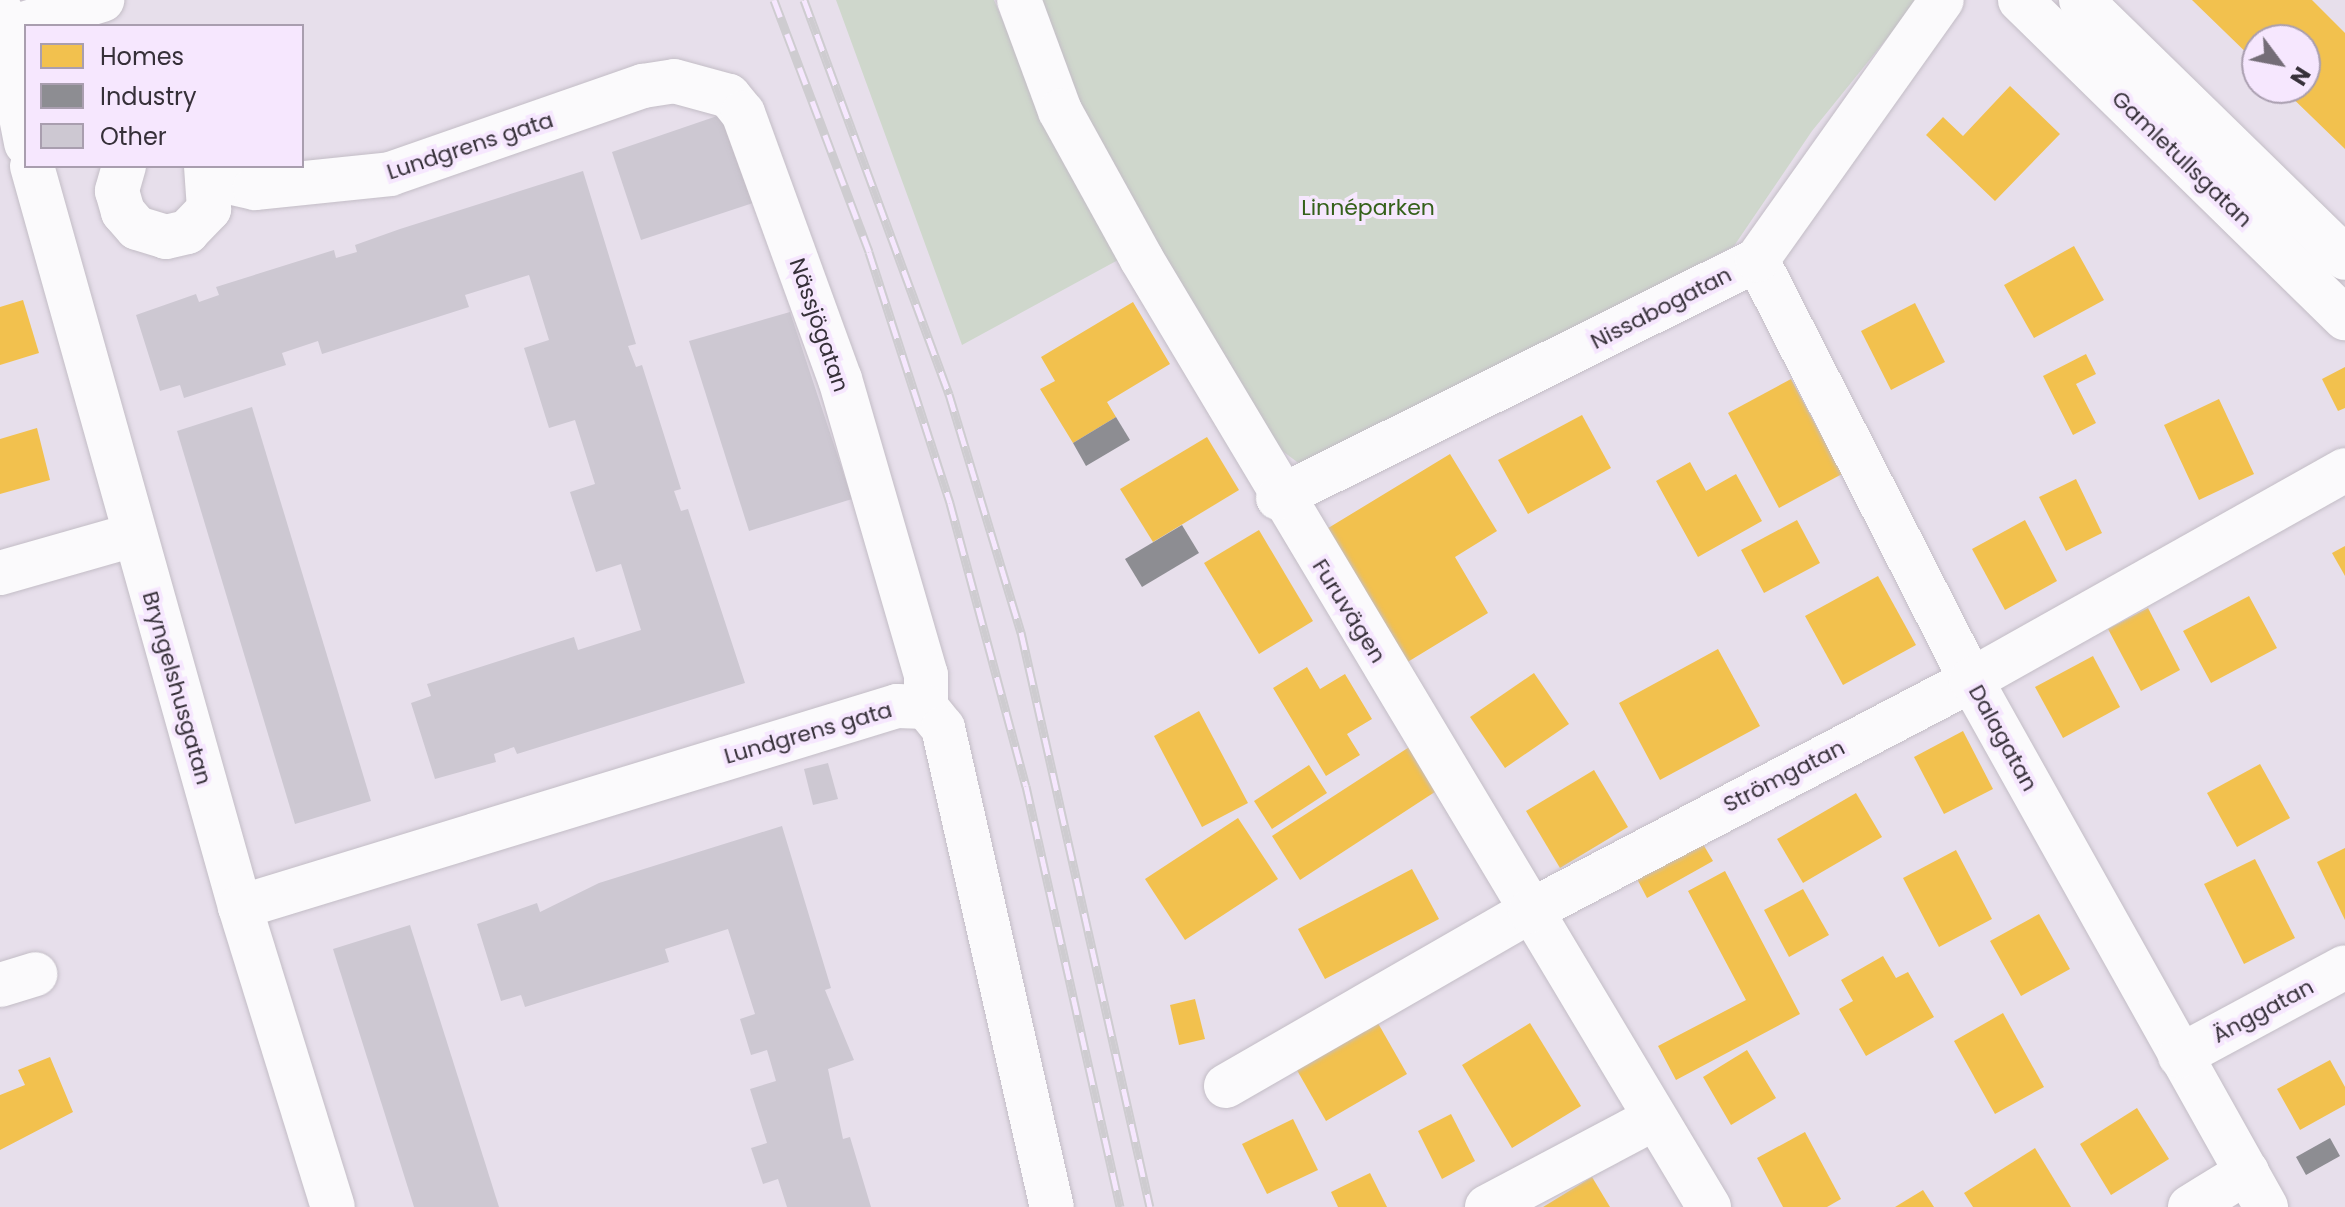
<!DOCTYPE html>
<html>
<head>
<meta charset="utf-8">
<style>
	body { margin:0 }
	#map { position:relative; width:2345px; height:1207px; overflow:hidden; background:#e7dfeb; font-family:Poppins,sans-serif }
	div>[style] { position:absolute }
	.green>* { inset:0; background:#cfd7cc }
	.homes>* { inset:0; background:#f2c14e }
	.industry>* { inset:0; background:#8d8d92 }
	.building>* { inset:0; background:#cdc8d2 }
	.roads { filter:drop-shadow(0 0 2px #c3bdc6) drop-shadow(0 0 2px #c3bdc6) }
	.minor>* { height:44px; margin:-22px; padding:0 22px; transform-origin:22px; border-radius:22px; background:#fbfafc }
	.rail>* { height:9px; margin-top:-4.5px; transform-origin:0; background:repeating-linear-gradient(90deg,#f6e7fe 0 18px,#ceccd0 0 36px); box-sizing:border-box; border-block:2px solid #ceccd0 }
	span { translate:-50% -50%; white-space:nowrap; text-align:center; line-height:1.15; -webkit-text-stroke:8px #f6e7fe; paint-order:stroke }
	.street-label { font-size:22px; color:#363039 }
	.park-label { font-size:22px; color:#35611b }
	.legend { position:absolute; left:24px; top:24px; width:280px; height:144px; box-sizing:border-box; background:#f6e7fe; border:2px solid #a99eaf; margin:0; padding:10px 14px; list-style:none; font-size:24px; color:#363039 }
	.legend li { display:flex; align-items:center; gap:16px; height:40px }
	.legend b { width:40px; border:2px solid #a99eaf }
	.north { position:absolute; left:2241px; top:24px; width:80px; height:80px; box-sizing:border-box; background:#f6e7fe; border:2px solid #a99eaf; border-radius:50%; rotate:122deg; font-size:22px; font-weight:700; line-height:32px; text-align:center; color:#363039 }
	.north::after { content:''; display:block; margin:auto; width:28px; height:36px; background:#746d77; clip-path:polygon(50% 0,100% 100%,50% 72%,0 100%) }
</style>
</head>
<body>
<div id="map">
	<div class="green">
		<div style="clip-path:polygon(836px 0,994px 0,1062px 160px,1118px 260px,962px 345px)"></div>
		<div style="clip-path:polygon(1040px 0,1918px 0,1812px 131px,1734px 246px,1305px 468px,1268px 440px,1076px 106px)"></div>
	</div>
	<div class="homes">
		<div style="clip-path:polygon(2192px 0,2312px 0,2345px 33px,2345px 149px,2282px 88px,2305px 88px,2305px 40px,2257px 40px,2257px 63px)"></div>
		<div style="clip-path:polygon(2010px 86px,2060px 134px,1995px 201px,1926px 135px,1943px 117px,1963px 136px)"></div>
		<div style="clip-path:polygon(2074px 246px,2104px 300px,2034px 338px,2004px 285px)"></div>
		<div style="clip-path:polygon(23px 300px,39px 353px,0 365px,0 307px)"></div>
		<div style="clip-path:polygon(1133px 302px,1170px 364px,1107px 402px,1116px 417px,1073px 443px,1040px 389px,1055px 381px,1041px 357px)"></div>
		<div style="clip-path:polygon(1915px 303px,1945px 362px,1891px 390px,1861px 331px)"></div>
		<div style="clip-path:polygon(2086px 354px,2096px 374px,2076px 384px,2096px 423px,2073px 435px,2043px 376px)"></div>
		<div style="clip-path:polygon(2345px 367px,2345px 408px,2338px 411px,2322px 379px)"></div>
		<div style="clip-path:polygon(1791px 379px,1842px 474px,1779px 508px,1728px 413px)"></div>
		<div style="clip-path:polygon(2219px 399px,2254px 474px,2199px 500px,2164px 425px)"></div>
		<div style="clip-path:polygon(1582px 415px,1611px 468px,1528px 514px,1498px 460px)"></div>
		<div style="clip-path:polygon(37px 428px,50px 480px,0 494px,0 439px)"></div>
		<div style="clip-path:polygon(1207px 437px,1239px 490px,1153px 542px,1120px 489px)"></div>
		<div style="clip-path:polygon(1450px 454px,1497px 531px,1455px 557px,1488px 613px,1406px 663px,1325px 530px)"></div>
		<div style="clip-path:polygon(1690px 462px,1706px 491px,1736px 474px,1762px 521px,1698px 557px,1656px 481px)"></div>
		<div style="clip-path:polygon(2076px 479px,2102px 533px,2066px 551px,2039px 497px)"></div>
		<div style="clip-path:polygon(1797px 520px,1820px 563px,1764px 593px,1741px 550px)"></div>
		<div style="clip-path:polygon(2025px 520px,2057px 581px,2005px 610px,1972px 549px)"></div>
		<div style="clip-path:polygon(1259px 530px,1313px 621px,1259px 654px,1204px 563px)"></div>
		<div style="clip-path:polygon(2345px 546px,2345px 576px,2332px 553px)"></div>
		<div style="clip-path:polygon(1878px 576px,1916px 645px,1843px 685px,1805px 616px)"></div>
		<div style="clip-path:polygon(2249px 596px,2277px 648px,2211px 683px,2183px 631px)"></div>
		<div style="clip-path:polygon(2148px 608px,2180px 670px,2141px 691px,2108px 629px)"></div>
		<div style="clip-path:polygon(1718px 649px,1760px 726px,1660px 780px,1619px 703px)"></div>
		<div style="clip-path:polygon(2093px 656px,2120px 707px,2063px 738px,2035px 687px)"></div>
		<div style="clip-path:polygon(1307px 667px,1320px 689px,1345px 674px,1372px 719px,1347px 734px,1360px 755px,1326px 776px,1273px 688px)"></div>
		<div style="clip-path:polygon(1534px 673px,1569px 724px,1505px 768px,1470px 717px)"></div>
		<div style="clip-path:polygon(1199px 711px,1248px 803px,1202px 827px,1154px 736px)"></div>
		<div style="clip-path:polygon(1963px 731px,1993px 789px,1944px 814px,1914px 757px)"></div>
		<div style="clip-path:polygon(1417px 742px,1444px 786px,1300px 880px,1272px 836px)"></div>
		<div style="clip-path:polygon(2260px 764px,2290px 818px,2237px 847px,2207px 793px)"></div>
		<div style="clip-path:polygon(1309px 765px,1327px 793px,1272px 829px,1254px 801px)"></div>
		<div style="clip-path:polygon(1594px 770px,1628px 827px,1560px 868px,1526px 811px)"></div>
		<div style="clip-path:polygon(1856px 793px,1882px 837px,1803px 883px,1777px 839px)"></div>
		<div style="clip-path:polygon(1238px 818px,1278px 879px,1185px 940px,1145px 879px)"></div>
		<div style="clip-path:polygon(1700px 839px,1713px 861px,1647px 898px,1635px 875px)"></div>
		<div style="clip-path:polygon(2345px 848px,2345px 920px,2317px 862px)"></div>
		<div style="clip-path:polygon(1956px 850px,1992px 919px,1939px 947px,1903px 878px)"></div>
		<div style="clip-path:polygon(2255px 859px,2295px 938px,2244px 964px,2204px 884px)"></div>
		<div style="clip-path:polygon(1412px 869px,1439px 919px,1325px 979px,1298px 929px)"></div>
		<div style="clip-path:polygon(1725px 871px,1800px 1014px,1676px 1080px,1658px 1046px,1746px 1000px,1688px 891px)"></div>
		<div style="clip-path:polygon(1803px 889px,1829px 935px,1789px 957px,1764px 910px)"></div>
		<div style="clip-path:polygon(2039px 914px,2070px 969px,2021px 996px,1990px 941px)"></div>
		<div style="clip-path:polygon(1883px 956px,1896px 978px,1908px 972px,1934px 1017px,1866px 1056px,1839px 1009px,1853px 1001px,1841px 980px)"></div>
		<div style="clip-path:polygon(1195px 999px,1205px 1039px,1179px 1045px,1170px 1005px)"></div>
		<div style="clip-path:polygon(2003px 1013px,2044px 1087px,1995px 1114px,1954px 1041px)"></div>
		<div style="clip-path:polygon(1375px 1018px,1407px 1074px,1326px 1121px,1294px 1065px)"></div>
		<div style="clip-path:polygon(1530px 1023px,1581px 1106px,1512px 1148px,1462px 1065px)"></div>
		<div style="clip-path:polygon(1747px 1050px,1776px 1098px,1731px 1125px,1703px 1077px)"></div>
		<div style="clip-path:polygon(50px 1057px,73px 1112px,0 1150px,0 1095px,25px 1085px,18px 1070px)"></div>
		<div style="clip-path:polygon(2330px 1060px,2345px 1087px,2345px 1105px,2300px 1130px,2277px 1089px)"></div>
		<div style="clip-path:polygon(2137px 1108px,2169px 1159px,2111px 1195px,2080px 1144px)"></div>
		<div style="clip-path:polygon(1451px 1114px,1475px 1161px,1442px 1179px,1418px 1131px)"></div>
		<div style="clip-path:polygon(1293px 1119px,1318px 1170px,1267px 1194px,1242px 1144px)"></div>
		<div style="clip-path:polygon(1805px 1132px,1841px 1199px,1827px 1207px,1783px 1207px,1757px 1158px)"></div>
		<div style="clip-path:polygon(2035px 1148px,2071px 1207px,1973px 1207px,1964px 1193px)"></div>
		<div style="clip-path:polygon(1370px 1173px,1387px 1207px,1338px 1207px,1331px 1192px)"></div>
		<div style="clip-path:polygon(1592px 1177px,1610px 1207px,1543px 1207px)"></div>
		<div style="clip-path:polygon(1923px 1190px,1934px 1207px,1895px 1207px)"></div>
	</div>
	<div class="industry">
		<div style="clip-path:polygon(1116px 417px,1130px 440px,1086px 466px,1073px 443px)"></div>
		<div style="clip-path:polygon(1182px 525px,1199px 553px,1142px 587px,1125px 559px)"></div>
		<div style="clip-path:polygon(2330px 1138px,2340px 1156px,2306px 1175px,2296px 1157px)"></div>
	</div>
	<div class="building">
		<div style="clip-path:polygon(723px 114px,753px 203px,641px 240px,612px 152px)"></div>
		<div style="clip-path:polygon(583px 171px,636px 344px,628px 346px,636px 367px,642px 365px,681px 489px,674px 491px,681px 511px,688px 509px,745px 683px,517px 754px,514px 747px,494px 754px,496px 762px,435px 779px,411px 703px,431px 696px,427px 684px,574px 637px,578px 650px,641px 630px,621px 564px,596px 572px,570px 492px,595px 484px,575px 420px,549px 428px,524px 348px,549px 340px,529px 275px,465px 295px,469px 307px,322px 354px,318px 341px,282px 353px,286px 365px,184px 398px,180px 385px,160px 391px,136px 315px,196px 294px,199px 302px,219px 295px,216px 287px,334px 250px,336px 258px,357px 252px,355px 245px,400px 229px)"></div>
		<div style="clip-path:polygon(790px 312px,852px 499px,749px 531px,689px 341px)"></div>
		<div style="clip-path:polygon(252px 407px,371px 801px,295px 824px,177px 431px)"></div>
		<div style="clip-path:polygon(828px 763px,838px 799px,813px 805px,804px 769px)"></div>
		<div style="clip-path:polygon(782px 826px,831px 988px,825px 990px,854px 1060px,828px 1069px,843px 1139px,850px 1137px,871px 1207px,787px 1207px,778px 1179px,763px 1184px,751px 1148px,767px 1143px,750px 1089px,776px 1081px,767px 1050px,751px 1055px,740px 1019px,755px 1014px,728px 929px,665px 949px,669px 962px,525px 1007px,521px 995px,501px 1001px,477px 924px,537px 903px,540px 912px,599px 883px)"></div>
		<div style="clip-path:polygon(410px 925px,499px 1207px,414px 1207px,333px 949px)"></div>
	</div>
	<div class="roads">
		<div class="minor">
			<div style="left:1019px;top:0;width:118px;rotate:69.7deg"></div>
			<div style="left:1060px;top:111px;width:168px;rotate:61.1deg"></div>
			<div style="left:1141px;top:258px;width:1106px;rotate:59.1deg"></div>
			<div style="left:2020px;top:0;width:455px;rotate:44.4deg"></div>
			<div style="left:2081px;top:0;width:369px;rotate:44.3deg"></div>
			<div style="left:0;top:10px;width:136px;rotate:78.9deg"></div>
			<div style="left:0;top:31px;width:107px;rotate:-16.9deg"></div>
			<div style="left:32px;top:166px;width:770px;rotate:74.32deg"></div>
			<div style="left:240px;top:907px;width:314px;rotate:72.8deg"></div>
			<div style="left:124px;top:166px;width:26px;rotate:106deg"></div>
			<div style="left:117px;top:191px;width:22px;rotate:74deg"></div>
			<div style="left:123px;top:212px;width:21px;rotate:49deg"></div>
			<div style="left:137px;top:228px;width:30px;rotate:17deg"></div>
			<div style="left:166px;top:237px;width:22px;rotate:-13deg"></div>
			<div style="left:187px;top:232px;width:32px;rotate:-46deg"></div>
			<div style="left:209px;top:209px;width:43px;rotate:-94deg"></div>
			<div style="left:211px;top:178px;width:45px;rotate:12.8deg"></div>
			<div style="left:255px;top:188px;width:136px;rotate:-5.9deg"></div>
			<div style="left:390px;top:174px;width:268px;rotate:-19.2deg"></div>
			<div style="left:643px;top:86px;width:31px;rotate:-9deg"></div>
			<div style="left:674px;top:81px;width:57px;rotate:15.3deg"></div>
			<div style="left:729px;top:96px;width:22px;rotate:51deg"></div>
			<div style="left:743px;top:113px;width:283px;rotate:70deg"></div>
			<div style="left:840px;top:379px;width:308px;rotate:73.8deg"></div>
			<div style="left:926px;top:675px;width:32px;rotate:90deg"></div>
			<div style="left:1757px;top:260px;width:471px;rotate:63deg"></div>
			<div style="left:1971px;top:680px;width:604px;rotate:60.76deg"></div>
			<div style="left:1278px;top:498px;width:535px;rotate:-26.42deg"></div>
			<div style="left:1757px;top:260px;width:319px;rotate:-54.6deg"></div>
			<div style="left:0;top:573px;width:138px;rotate:-15.9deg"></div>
			<div style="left:240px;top:907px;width:687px;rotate:-17.01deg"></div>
			<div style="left:897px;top:706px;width:29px;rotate:2deg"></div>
			<div style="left:926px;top:707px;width:27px;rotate:51deg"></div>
			<div style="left:943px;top:728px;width:491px;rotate:77.2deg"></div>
			<div style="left:0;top:985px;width:37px;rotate:-17deg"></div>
			<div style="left:2180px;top:1056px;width:187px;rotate:-28.3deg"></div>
			<div style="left:1226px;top:1086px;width:351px;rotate:-29.9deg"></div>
			<div style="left:1530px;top:911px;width:498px;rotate:-27.6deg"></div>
			<div style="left:1971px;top:680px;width:429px;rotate:-29.3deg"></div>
			<div style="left:1487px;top:1207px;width:190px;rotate:-27.9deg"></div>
			<div style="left:2190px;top:1207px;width:67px;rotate:-31.6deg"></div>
		</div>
	</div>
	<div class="rail">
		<div style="left:774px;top:0;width:269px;rotate:69.3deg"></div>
		<div style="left:869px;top:252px;width:264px;rotate:72.1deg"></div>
		<div style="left:950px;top:503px;width:293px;rotate:75deg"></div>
		<div style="left:1026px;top:786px;width:431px;rotate:77.4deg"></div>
		<div style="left:804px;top:0;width:420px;rotate:69.8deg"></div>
		<div style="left:949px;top:394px;width:249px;rotate:73.2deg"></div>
		<div style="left:1021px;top:632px;width:589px;rotate:77.36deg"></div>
	</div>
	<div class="street-label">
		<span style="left:470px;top:146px;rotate:-18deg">Lundgrens gata</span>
		<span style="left:2182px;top:159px;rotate:44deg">Gamletullsgatan</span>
		<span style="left:1661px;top:308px;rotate:-27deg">Nissabogatan</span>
		<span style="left:819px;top:325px;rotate:71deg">Nässjögatan</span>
		<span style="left:1349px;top:611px;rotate:58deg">Furuvägen</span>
		<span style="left:177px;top:688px;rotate:74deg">Bryngelshusgatan</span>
		<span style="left:808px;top:733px;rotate:-16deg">Lundgrens gata</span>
		<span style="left:2003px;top:738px;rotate:61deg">Dalagatan</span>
		<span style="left:1784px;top:776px;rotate:-27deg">Strömgatan</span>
		<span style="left:2263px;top:1011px;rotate:-28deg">Änggatan</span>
	</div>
	<div class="park-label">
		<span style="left:1368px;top:208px">Linnéparken</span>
	</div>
	<ul class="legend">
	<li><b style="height:22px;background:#f2c14e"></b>Homes</li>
	<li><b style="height:22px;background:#8d8d92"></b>Industry</li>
	<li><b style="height:22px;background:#cdc8d2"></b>Other</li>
	</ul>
	<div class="north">N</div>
</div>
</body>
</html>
